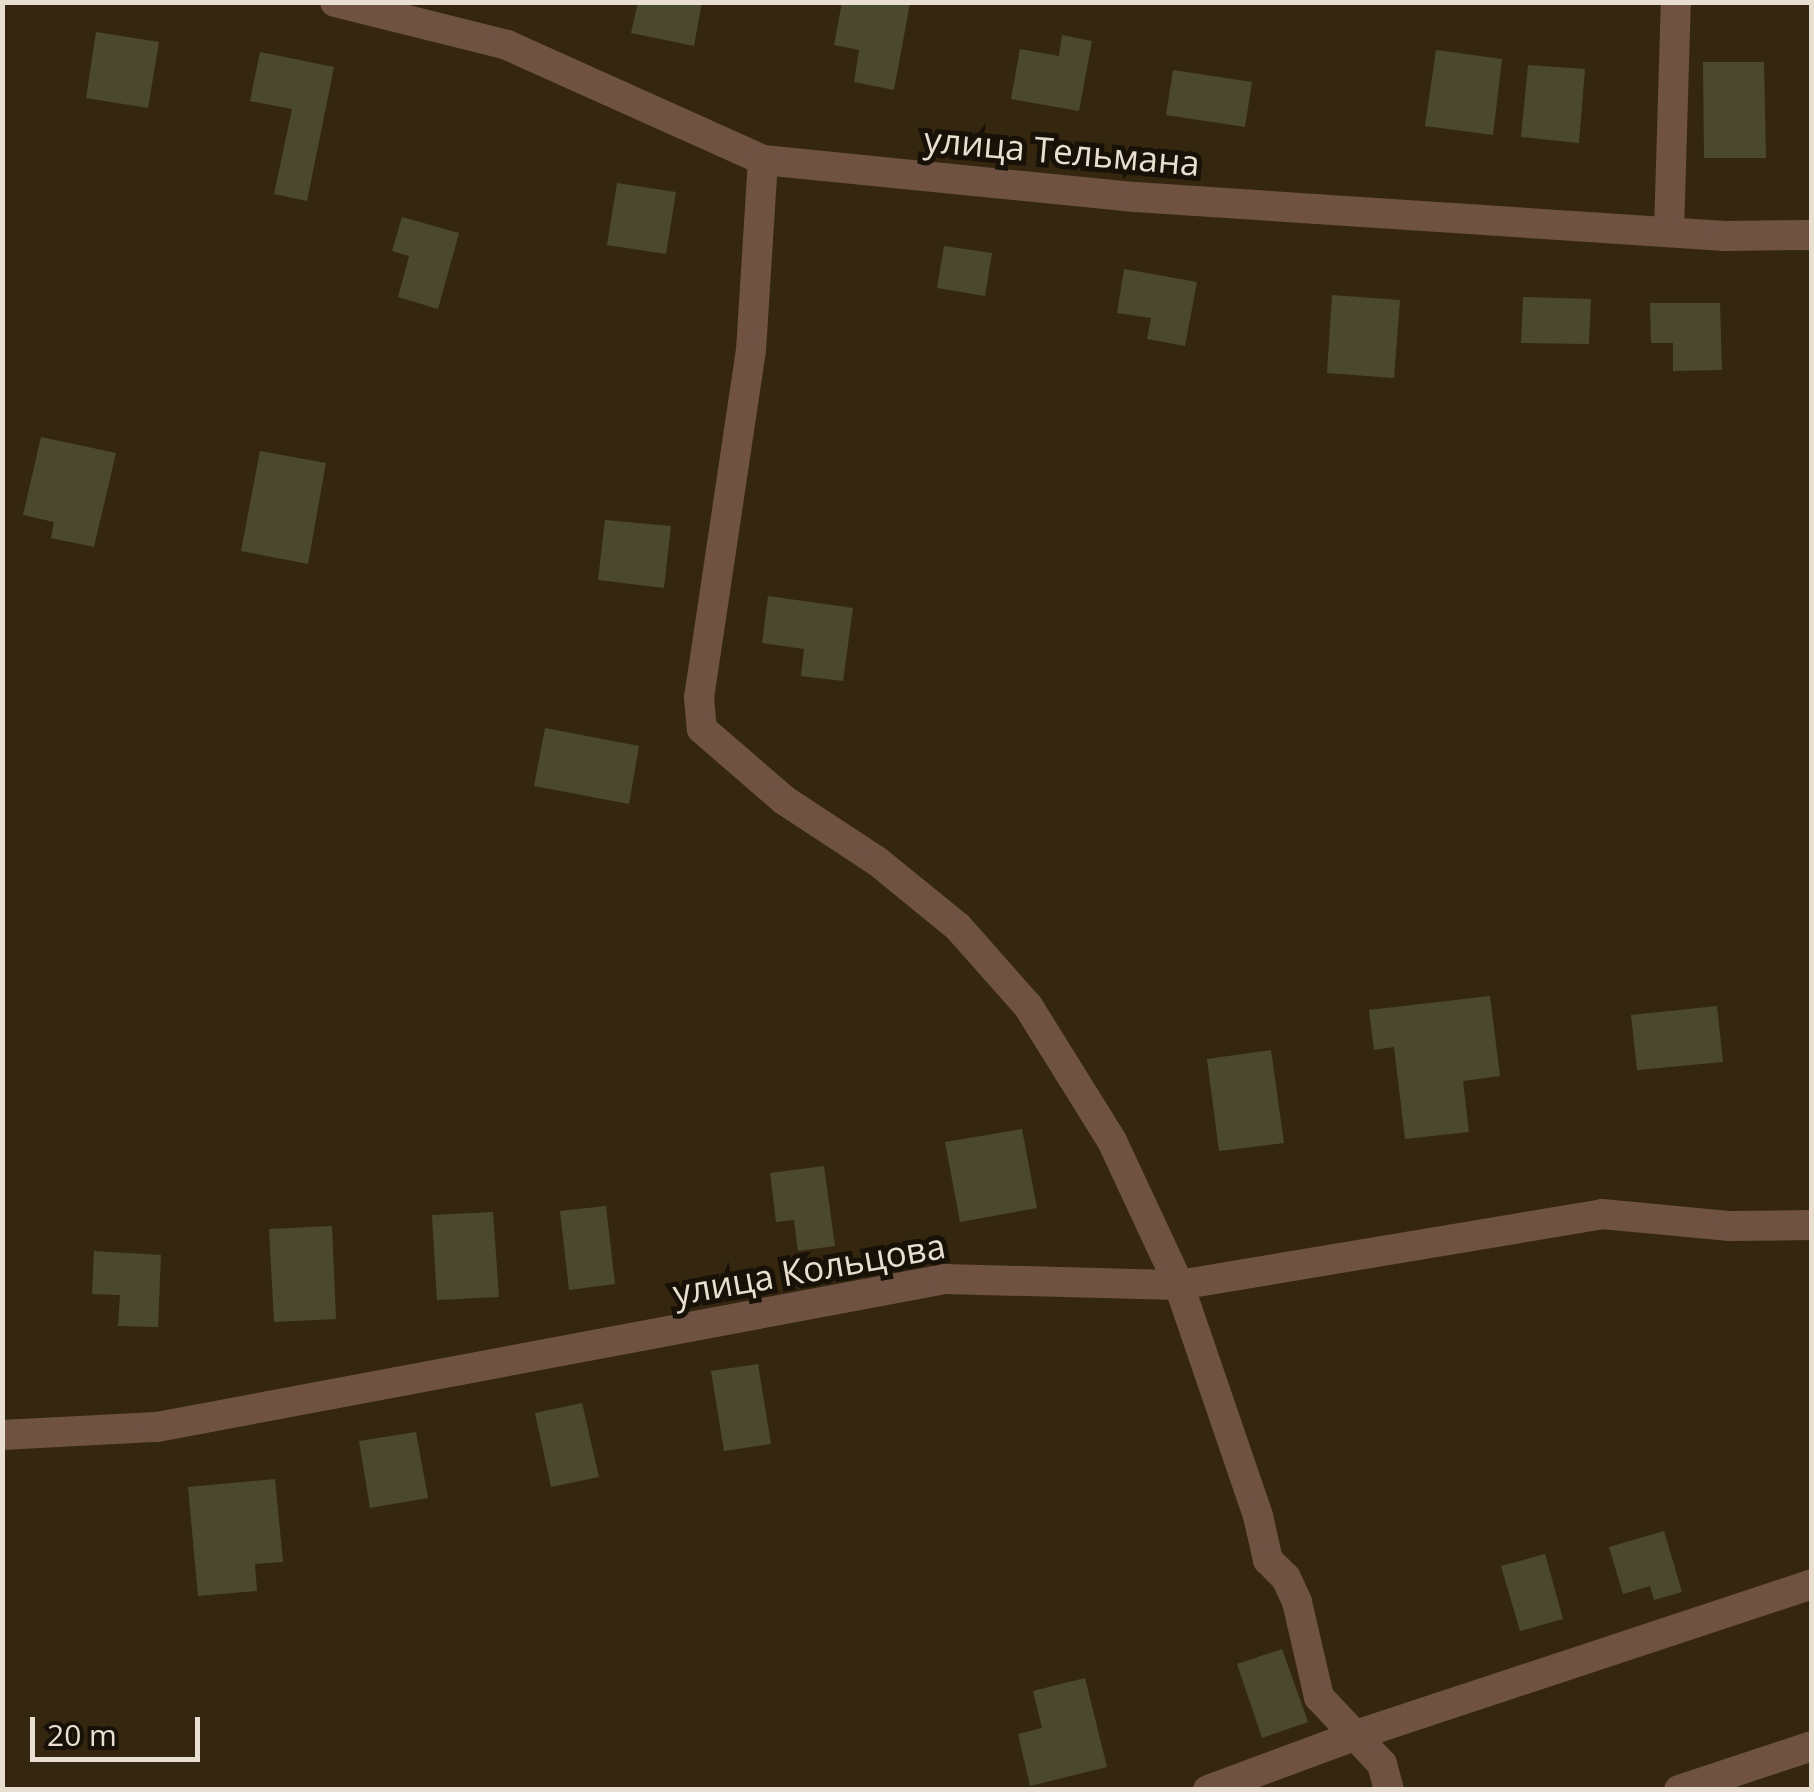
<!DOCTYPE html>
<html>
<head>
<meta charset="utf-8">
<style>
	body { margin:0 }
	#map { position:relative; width:1814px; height:1792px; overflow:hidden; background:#35270f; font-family:"Open Sans",sans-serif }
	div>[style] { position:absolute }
	.building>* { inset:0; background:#4a492e }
	.lane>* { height:30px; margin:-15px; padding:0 15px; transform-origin:15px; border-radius:15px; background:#6f5242 }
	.street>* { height:30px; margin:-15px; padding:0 15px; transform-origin:15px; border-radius:15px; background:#6f5242 }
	span { translate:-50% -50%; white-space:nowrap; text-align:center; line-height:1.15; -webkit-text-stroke:10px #171107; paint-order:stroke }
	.street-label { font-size:35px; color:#e8dfd1 }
	.frame { position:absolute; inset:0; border:5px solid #e8dfd1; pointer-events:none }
	.scale { position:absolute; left:30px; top:1717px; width:170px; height:45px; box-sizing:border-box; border:5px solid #e8dfd1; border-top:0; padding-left:12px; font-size:30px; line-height:35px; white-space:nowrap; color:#e8dfd1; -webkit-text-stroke:8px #171107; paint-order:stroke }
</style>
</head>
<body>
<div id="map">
	<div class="building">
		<div style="clip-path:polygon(638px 2px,702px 2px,694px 46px,631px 33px)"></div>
		<div style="clip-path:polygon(842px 2px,910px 3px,894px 90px,854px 82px,859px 50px,834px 45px)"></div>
		<div style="clip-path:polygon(96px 32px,159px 42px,148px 108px,86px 98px)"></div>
		<div style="clip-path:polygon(1062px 35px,1092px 41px,1079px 111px,1011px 99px,1020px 49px,1059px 56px)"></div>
		<div style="clip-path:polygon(1436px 50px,1502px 59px,1493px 135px,1425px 126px)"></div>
		<div style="clip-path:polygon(260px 52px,334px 67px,307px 201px,274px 194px,292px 109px,250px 101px)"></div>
		<div style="clip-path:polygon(1703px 62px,1764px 62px,1766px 158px,1704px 158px)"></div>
		<div style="clip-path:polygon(1528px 65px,1585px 69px,1579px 143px,1521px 137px)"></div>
		<div style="clip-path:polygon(1173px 70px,1252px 82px,1245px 127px,1166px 115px)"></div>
		<div style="clip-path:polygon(617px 183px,676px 192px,666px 254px,607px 245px)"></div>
		<div style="clip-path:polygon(402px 217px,459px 233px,438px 309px,398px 297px,409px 256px,392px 251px)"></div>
		<div style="clip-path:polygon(944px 246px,992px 253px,985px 296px,937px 288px)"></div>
		<div style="clip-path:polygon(1124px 269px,1197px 282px,1185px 346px,1147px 339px,1151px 318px,1117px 313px)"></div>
		<div style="clip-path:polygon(1332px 295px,1400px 300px,1394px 378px,1327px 373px)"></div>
		<div style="clip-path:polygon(1523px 297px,1591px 299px,1589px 344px,1521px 343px)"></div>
		<div style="clip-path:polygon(1650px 303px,1720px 303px,1722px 370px,1673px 371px,1673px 343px,1651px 343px)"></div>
		<div style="clip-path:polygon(41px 437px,116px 453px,94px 547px,51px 538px,54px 522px,23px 515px)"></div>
		<div style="clip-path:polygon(260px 451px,326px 463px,308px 564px,241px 551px)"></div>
		<div style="clip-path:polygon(605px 520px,671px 526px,664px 588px,598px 580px)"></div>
		<div style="clip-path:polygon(768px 596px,853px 608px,843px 681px,801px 676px,804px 649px,762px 643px)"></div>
		<div style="clip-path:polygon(545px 728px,639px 746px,629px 804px,534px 786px)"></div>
		<div style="clip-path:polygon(1490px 996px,1500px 1076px,1463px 1081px,1469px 1132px,1405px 1139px,1394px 1047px,1374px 1050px,1369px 1010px)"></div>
		<div style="clip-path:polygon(1717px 1006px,1723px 1062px,1637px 1070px,1631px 1015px)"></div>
		<div style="clip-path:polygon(1271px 1050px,1284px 1143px,1219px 1151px,1207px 1059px)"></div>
		<div style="clip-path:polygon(1022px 1129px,1037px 1208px,960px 1222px,945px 1142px)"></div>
		<div style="clip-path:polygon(824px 1166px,835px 1246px,798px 1251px,794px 1220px,776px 1222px,770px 1173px)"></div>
		<div style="clip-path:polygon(606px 1206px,615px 1284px,569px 1290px,560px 1211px)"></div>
		<div style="clip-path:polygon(493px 1212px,499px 1297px,437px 1300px,432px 1215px)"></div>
		<div style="clip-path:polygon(332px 1226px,336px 1319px,274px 1322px,269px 1229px)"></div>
		<div style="clip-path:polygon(94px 1251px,161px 1255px,158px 1327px,118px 1326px,120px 1295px,92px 1294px)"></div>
		<div style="clip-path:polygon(758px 1364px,771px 1444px,724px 1451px,711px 1371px)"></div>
		<div style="clip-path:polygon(582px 1403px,599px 1477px,551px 1487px,535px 1413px)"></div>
		<div style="clip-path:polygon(416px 1432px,428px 1498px,370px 1508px,359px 1441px)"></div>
		<div style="clip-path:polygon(275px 1479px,283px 1562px,255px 1564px,257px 1591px,198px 1596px,188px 1487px)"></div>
		<div style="clip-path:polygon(1664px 1531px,1682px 1592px,1654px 1600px,1650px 1586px,1623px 1594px,1609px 1547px)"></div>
		<div style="clip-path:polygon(1545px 1554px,1563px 1619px,1520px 1631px,1501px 1566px)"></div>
		<div style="clip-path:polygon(1282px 1649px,1308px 1722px,1262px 1738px,1237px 1664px)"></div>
		<div style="clip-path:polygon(1085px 1678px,1107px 1767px,1030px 1786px,1018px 1734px,1042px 1728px,1033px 1691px)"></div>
	</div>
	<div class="lane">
		<div style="left:1669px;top:232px;width:230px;rotate:-88.3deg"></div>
		<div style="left:1208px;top:1790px;width:161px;rotate:-20.3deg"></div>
		<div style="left:1359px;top:1734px;width:477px;rotate:-18.3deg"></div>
	</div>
	<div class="street">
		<div style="left:335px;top:2px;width:177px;rotate:14deg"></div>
		<div style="left:507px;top:45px;width:281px;rotate:24.2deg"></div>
		<div style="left:763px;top:160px;width:374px;rotate:5.7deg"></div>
		<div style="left:1135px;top:197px;width:591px;rotate:3.78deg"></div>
		<div style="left:1725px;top:236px;width:87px;rotate:-0.7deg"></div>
		<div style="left:763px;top:160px;width:190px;rotate:93.6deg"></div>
		<div style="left:751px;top:350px;width:351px;rotate:98.5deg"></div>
		<div style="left:699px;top:697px;width:32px;rotate:85deg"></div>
		<div style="left:702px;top:729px;width:108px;rotate:40.9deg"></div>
		<div style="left:784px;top:800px;width:111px;rotate:33.3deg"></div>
		<div style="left:877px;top:861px;width:104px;rotate:39.2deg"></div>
		<div style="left:958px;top:927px;width:106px;rotate:48.5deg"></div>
		<div style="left:1028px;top:1006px;width:159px;rotate:58.1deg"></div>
		<div style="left:1112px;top:1141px;width:159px;rotate:65deg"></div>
		<div style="left:1179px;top:1285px;width:244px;rotate:71.1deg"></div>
		<div style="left:1258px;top:1516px;width:45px;rotate:77.2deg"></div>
		<div style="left:1268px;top:1560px;width:25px;rotate:45deg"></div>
		<div style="left:1286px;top:1578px;width:26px;rotate:65deg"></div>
		<div style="left:1297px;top:1602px;width:98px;rotate:77deg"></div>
		<div style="left:1319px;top:1697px;width:92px;rotate:46.8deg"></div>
		<div style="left:1382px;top:1764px;width:27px;rotate:75deg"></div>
		<div style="left:2px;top:1435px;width:155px;rotate:-3deg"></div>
		<div style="left:157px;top:1427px;width:802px;rotate:-10.64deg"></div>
		<div style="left:945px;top:1279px;width:234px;rotate:1.5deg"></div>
		<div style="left:1179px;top:1285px;width:429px;rotate:-9.5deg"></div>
		<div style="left:1602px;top:1214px;width:129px;rotate:5.4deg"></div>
		<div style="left:1730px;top:1226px;width:82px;rotate:-0.7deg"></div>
		<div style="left:1679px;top:1790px;width:140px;rotate:-18.3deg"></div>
	</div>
	<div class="street-label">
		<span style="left:1062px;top:151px;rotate:5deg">улица Тельмана</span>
		<span style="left:809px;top:1269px;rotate:-10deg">улица Кольцова</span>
	</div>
	<div class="frame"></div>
	<div class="scale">20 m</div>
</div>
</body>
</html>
